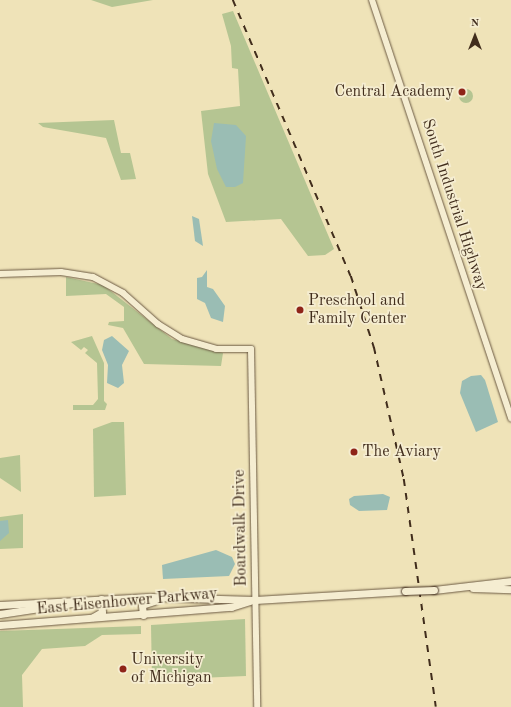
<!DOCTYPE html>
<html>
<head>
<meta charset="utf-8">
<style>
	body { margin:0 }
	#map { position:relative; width:511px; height:707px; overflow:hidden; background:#efe3b8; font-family:"Old Standard TT",serif }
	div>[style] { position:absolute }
	.green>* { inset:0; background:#b5c592 }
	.round { border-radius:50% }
	.water>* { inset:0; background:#9abdb4 }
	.roads { filter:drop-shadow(0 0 1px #6c5a43) drop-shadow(0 0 1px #6c5a43) }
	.tertiary>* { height:6px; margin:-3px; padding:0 3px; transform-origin:3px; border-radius:3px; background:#f5edd1 }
	.secondary>* { height:7px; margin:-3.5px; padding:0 3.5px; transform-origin:3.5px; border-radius:3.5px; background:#f5edd1 }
	.rail>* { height:1.5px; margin-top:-0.75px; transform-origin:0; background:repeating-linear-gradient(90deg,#412d1c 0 7px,transparent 0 14px) }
	.bridges { filter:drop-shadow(0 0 1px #412d1c) drop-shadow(0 0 1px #412d1c) }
	.secondary-bridge>* { height:7px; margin:-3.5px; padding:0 3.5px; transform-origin:3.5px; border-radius:3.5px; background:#f5edd1 }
	.dots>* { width:11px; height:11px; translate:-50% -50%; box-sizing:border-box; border:2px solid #f5edd1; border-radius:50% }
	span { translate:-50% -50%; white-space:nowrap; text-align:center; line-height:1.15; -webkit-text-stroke:3.5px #f5edd1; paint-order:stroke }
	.poi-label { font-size:16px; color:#412d1c }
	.right { translate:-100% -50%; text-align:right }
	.left { translate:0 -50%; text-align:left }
	.street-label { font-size:16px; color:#412d1c }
	.north { position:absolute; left:455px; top:16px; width:40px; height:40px; -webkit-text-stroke:3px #f5edd1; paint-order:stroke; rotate:0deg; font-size:11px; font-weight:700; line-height:16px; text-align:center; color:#412d1c }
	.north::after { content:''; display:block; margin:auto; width:14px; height:18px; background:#412d1c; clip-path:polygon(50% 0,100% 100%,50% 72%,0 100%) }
</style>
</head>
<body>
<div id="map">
	<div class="green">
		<div style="clip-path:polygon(91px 0,153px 0,112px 7px)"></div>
		<div style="clip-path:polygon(233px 11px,334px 249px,325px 255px,308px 256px,281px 219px,226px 222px,208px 174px,201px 111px,240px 106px,238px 69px,232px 68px,231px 46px,222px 14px)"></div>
		<div class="round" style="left:459px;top:89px;width:14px;height:14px"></div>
		<div style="clip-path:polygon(114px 120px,121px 153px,130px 153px,136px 179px,121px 180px,106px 138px,43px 127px,38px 123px)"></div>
		<div style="clip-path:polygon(66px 277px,103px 285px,172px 339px,223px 353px,221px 366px,144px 364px,123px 328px,108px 325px,109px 322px,124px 321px,124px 307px,106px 294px,66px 296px)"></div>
		<div style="clip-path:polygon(92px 336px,104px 363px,104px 401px,107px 404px,105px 410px,73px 410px,73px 405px,93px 405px,98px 399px,97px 363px,85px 353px,88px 350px,84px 347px,81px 350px,71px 342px)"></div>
		<div style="clip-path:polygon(112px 422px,124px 422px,126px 495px,94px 497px,93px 429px)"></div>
		<div style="clip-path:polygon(20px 455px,21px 492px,0 478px,0 458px)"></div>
		<div style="clip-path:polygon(23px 514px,23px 548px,0 549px,0 517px)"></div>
		<div style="clip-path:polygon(245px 619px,246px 676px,152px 680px,151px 625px)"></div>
		<div style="clip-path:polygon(141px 626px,141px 634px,102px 635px,85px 646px,42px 649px,22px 675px,23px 707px,0 707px,0 631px)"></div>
	</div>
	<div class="water">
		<div style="clip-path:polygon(214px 123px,236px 125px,246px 136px,243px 183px,235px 187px,226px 187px,217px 169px,211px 141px)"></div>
		<div style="clip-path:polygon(192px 216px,199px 219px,203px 246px,195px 241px)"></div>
		<div style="clip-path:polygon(207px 270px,207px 287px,213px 289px,225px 306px,223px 322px,211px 318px,205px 303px,197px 299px,197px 278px,202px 277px)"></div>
		<div style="clip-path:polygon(112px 336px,129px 351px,122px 365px,124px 383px,118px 388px,107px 383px,108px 365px,102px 350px,104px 340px)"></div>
		<div style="clip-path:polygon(471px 376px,481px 375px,485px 380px,498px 422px,476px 432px,460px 393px,462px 381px)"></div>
		<div style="clip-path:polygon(383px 494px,390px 497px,387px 510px,359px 511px,350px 505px,349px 499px,354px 496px)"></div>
		<div style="clip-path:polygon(8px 520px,9px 533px,0 541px,0 521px)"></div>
		<div style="clip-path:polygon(216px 550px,232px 557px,235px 564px,229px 576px,163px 579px,162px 565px)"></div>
	</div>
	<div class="roads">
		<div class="tertiary">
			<div style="left:372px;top:0;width:441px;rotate:71.6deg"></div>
			<div style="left:0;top:274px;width:61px;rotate:-1.9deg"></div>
			<div style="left:61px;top:272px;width:32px;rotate:9deg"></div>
			<div style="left:93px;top:277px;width:34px;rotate:28deg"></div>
			<div style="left:123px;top:293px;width:47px;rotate:41.5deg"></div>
			<div style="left:158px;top:324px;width:28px;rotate:32deg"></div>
			<div style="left:182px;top:339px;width:35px;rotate:16deg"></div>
			<div style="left:216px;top:349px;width:35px"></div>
			<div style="left:251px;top:349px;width:358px;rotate:89deg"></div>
		</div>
		<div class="secondary">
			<div style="left:473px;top:588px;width:38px;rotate:2deg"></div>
			<div style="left:434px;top:590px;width:78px;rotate:-6.7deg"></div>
			<div style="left:0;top:605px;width:151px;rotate:-3deg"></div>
			<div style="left:151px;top:597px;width:104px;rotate:1.7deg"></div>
			<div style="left:255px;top:600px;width:150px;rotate:-3.4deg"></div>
			<div style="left:0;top:614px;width:73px;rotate:-8.7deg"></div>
			<div style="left:143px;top:615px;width:10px;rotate:-96deg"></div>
			<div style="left:142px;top:605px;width:13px;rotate:-18deg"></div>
			<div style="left:93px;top:617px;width:10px;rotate:-29deg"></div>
			<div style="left:102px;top:612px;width:13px;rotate:-94deg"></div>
			<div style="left:0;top:625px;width:232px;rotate:-4.5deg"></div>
			<div style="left:231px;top:607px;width:20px;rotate:-18deg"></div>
		</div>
	</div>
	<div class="rail">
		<div style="left:233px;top:0;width:300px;rotate:66.9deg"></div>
		<div style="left:351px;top:276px;width:75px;rotate:72.1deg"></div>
		<div style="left:374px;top:347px;width:135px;rotate:77.2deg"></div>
		<div style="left:404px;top:479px;width:230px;rotate:82deg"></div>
	</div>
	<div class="bridges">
		<div class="secondary-bridge">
			<div style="left:405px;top:591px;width:29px;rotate:-2deg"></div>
		</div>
	</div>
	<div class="dots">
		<div style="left:462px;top:92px;background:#8f2418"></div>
		<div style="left:300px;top:310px;background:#8f2418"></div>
		<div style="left:354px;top:452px;background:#8f2418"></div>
		<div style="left:123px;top:669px;background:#8f2418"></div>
	</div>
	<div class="poi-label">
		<span class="right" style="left:454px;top:92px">Central Academy</span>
		<span class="left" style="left:308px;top:310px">Preschool and<br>Family Center</span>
		<span class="left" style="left:362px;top:452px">The Aviary</span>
		<span class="left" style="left:131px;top:669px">University<br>of Michigan</span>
	</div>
	<div class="street-label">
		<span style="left:454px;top:205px;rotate:72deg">South Industrial Highway</span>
		<span style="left:241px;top:528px;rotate:-91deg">Boardwalk Drive</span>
		<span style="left:127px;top:602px;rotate:-5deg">East Eisenhower Parkway</span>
	</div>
	<div class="north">N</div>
</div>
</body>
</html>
